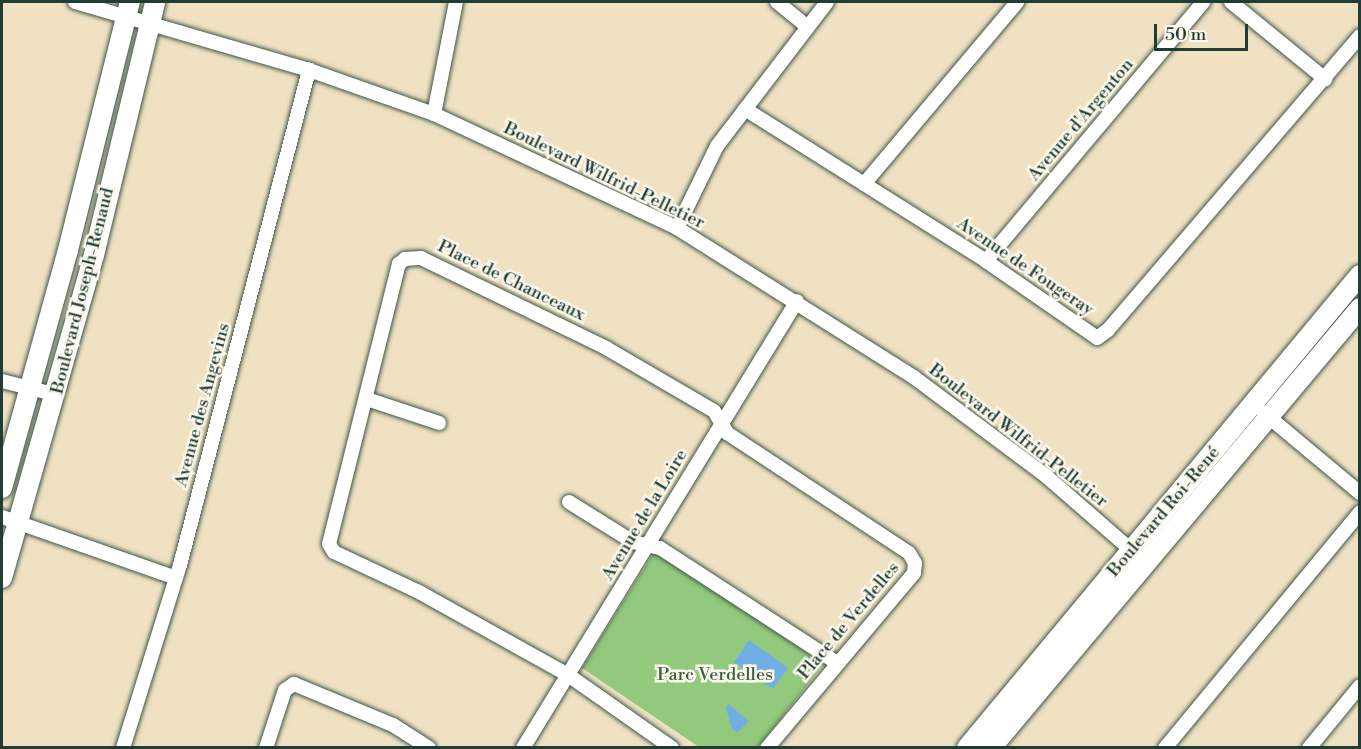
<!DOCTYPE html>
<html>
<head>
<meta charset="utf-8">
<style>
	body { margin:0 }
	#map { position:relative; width:1361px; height:749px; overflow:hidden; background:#f0e1c3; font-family:"Libre Bodoni",serif }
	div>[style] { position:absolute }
	.green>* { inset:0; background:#92c97c }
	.water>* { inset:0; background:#71aee3 }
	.roads { filter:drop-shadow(0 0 2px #3e5649) drop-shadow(0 0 2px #3e5649) }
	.street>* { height:14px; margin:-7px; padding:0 7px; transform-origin:7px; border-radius:7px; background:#fff }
	.secondary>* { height:20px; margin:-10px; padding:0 10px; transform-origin:10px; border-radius:10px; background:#fff }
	span { translate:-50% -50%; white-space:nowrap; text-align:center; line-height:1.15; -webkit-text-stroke:5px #fbf7ec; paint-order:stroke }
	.street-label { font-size:18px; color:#1f3d34 }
	.park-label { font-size:18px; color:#3c6046 }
	.frame { position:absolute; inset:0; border:3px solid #1f3d34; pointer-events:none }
	.scale { position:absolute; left:1154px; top:24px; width:94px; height:27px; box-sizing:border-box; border:3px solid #1f3d34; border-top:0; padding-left:8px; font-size:18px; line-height:21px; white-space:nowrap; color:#1f3d34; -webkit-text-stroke:4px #fbf7ec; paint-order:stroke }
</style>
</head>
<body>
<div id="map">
	<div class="green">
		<div style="clip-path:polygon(655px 551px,824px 664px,757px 748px,699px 747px,582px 668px)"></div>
	</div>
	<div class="water">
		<div style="clip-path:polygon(749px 640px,788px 668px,773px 689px,734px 662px)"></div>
		<div style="clip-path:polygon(728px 704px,749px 721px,737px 733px,732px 729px,726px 708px)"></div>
	</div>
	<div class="roads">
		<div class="street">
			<div style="left:75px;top:2px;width:244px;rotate:16.2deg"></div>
			<div style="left:309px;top:70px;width:133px;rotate:19.4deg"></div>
			<div style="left:434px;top:114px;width:268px;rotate:25.1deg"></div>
			<div style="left:677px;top:228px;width:281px;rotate:32.2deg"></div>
			<div style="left:915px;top:378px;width:164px;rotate:36.8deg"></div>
			<div style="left:1046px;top:476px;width:121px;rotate:41deg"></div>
			<div style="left:777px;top:2px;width:38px;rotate:39deg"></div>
			<div style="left:1231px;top:2px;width:122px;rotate:39.3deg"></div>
			<div style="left:745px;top:109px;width:285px;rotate:32.2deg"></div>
			<div style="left:986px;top:261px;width:135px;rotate:34.7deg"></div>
			<div style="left:1097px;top:338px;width:14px;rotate:-36deg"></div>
			<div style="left:1108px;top:330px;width:387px;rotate:-49.4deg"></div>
			<div style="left:434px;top:114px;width:114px;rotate:-78.9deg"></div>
			<div style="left:864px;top:184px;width:238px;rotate:-49.9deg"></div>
			<div style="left:677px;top:228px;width:91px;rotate:-64deg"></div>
			<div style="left:717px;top:146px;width:181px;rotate:-52.6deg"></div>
			<div style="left:986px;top:261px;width:338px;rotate:-50deg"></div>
			<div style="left:2px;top:381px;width:57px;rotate:14.3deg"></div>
			<div style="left:367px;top:399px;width:76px;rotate:18.4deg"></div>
			<div style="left:1264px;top:413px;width:125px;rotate:39.8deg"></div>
			<div style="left:569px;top:502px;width:75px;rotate:32deg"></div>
			<div style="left:633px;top:542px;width:28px;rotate:13deg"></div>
			<div style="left:660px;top:548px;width:211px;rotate:33deg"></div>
			<div style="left:2px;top:517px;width:184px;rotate:19.3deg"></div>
			<div style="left:123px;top:748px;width:192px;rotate:-72.7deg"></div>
			<div style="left:180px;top:565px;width:512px;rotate:-75.39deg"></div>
			<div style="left:266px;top:748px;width:61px;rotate:-71.9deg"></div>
			<div style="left:285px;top:690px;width:11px;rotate:-34deg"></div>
			<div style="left:294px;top:684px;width:107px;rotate:22.5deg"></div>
			<div style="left:393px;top:725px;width:43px;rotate:32.6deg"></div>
			<div style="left:523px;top:748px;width:524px;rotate:-58.49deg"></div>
			<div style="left:672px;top:748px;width:127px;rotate:-144.9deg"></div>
			<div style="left:568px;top:675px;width:171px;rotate:-150.9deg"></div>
			<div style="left:419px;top:592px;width:94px;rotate:-154.8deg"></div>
			<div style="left:334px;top:552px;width:9px;rotate:-122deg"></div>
			<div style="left:329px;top:544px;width:289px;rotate:-76deg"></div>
			<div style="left:399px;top:264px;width:8px;rotate:-40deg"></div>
			<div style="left:405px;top:259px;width:16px;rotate:-4deg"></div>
			<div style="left:421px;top:258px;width:206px;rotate:25.9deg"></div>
			<div style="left:606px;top:348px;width:125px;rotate:30.3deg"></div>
			<div style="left:714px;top:411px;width:26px;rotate:59deg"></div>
			<div style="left:727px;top:433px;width:218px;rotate:33.4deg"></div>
			<div style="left:909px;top:553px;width:12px;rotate:59deg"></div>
			<div style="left:915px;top:563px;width:10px;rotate:96deg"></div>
			<div style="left:914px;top:573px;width:229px;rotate:130deg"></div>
			<div style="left:1165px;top:748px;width:306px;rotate:-50.4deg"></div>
			<div style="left:1309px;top:748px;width:80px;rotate:-50.6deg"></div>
		</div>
		<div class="secondary">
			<div style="left:2px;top:488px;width:247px;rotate:-74.5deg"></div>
			<div style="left:68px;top:250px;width:256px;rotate:-76deg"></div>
			<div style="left:2px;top:578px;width:336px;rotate:-74.1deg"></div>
			<div style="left:94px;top:255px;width:260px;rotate:-76.4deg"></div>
			<div style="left:967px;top:748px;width:615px;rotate:-50.28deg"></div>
			<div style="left:991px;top:748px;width:574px;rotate:-50.02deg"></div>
		</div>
	</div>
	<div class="street-label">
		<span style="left:1081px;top:120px;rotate:-50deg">Avenue d'Argenton</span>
		<span style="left:604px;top:176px;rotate:26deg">Boulevard Wilfrid-Pelletier</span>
		<span style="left:1025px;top:267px;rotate:34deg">Avenue de Fougeray</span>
		<span style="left:511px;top:281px;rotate:26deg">Place de Chanceaux</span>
		<span style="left:83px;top:291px;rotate:-76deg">Boulevard Joseph-Renaud</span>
		<span style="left:203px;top:405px;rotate:-75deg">Avenue des Angevins</span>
		<span style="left:1018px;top:436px;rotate:38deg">Boulevard Wilfrid-Pelletier</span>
		<span style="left:1164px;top:512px;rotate:-50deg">Boulevard Roi-René</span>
		<span style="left:645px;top:515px;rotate:-59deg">Avenue de la Loire</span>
		<span style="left:849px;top:621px;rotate:-50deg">Place de Verdelles</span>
	</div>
	<div class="park-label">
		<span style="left:715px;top:675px">Parc Verdelles</span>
	</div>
	<div class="frame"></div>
	<div class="scale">50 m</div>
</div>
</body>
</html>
